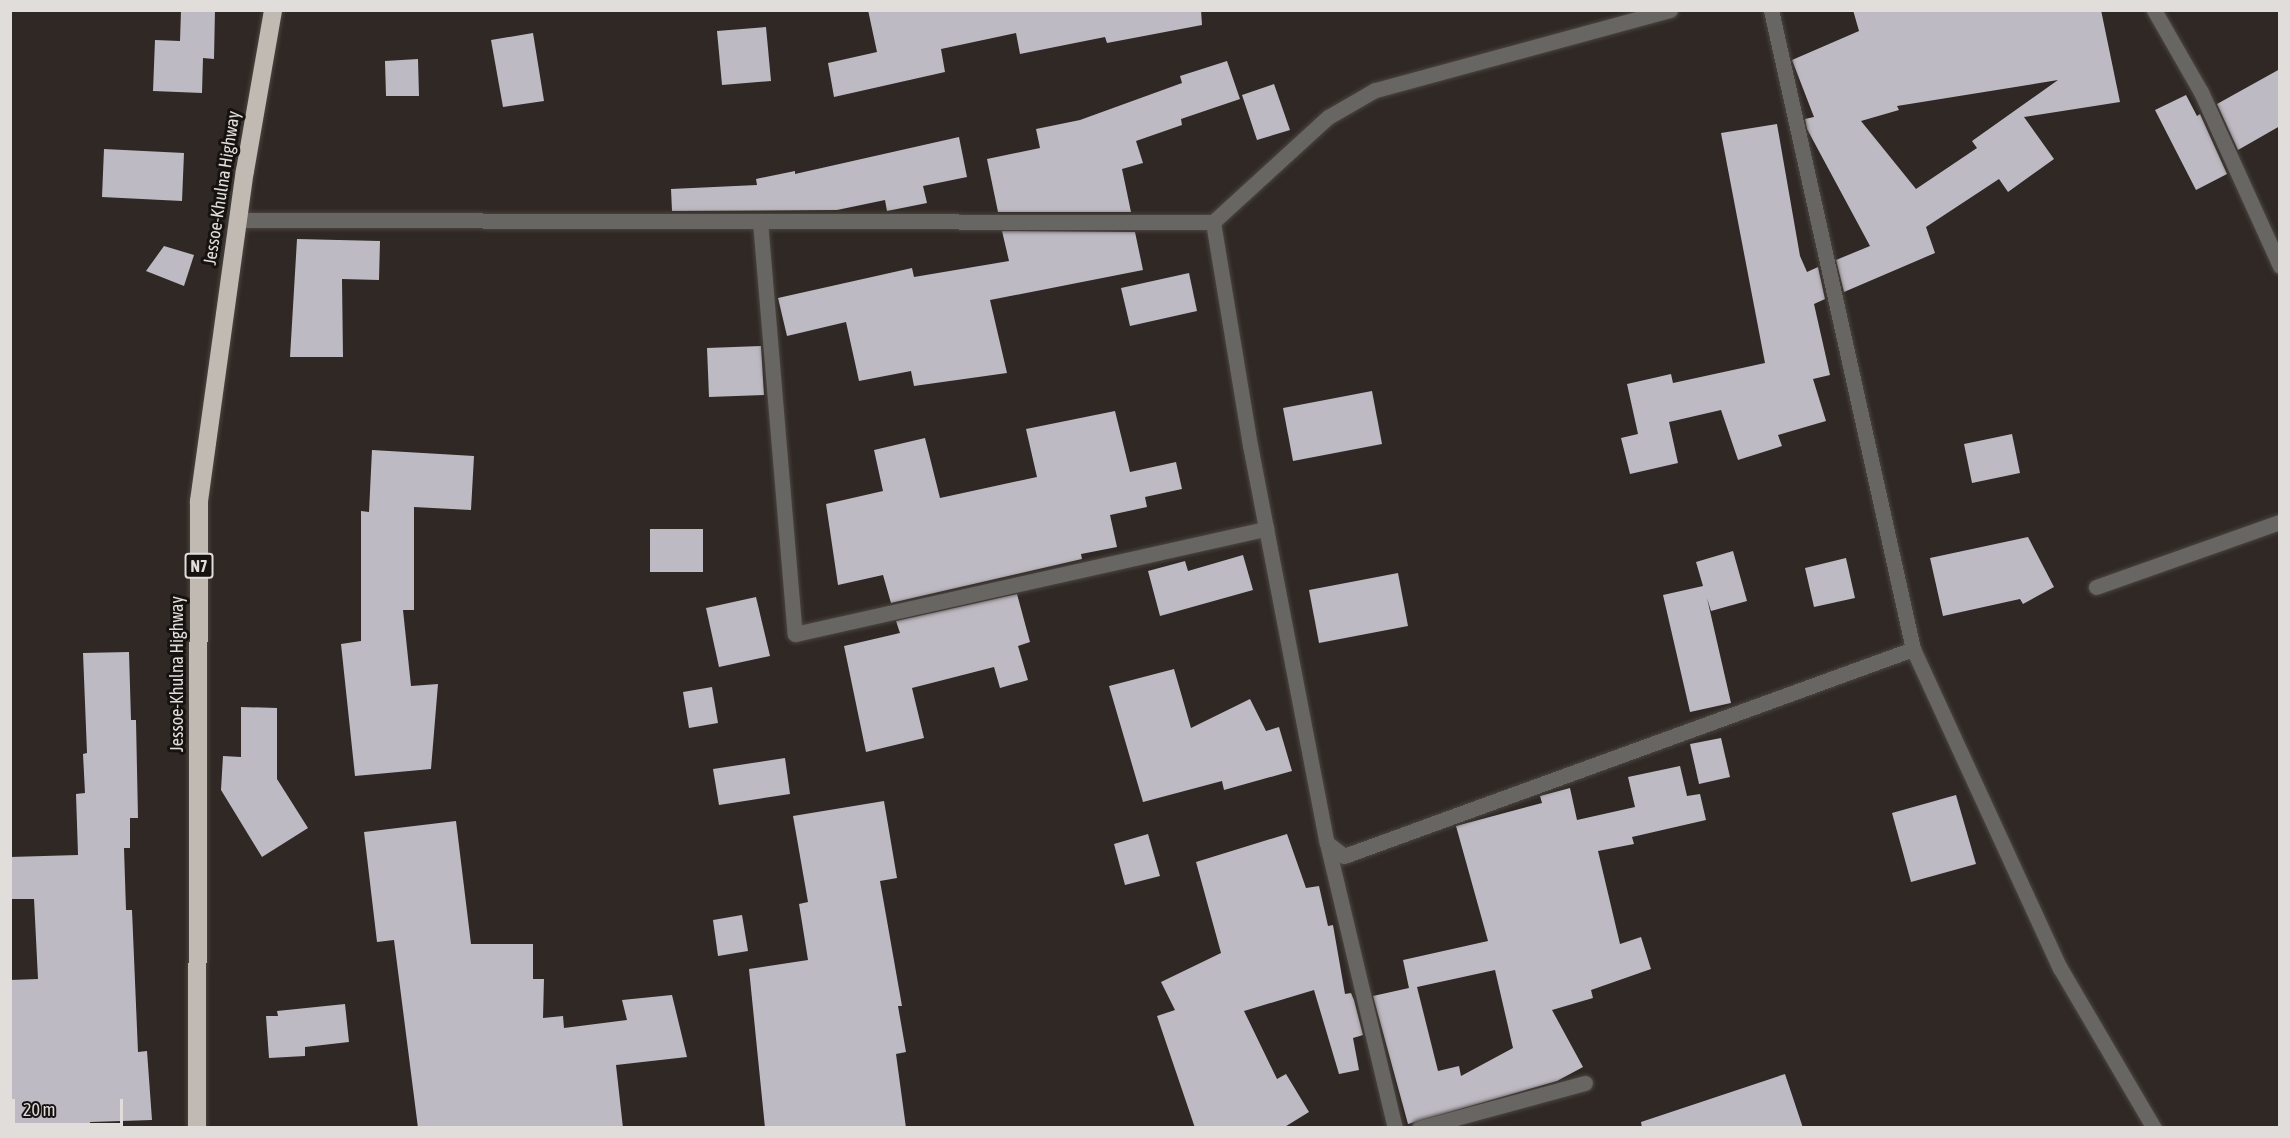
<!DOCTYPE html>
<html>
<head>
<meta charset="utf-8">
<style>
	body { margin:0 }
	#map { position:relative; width:2290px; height:1138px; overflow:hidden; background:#2f2824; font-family:"Asap Condensed",sans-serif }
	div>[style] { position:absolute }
	.building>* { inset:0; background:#bdbac3 }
	.roads { filter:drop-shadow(0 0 2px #4b4541) drop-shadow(0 0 2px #4b4541) }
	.minor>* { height:15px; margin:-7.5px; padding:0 7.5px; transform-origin:7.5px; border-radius:7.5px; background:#686663 }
	.highway>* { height:18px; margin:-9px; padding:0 9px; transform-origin:9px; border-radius:9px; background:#c0bab3 }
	span { translate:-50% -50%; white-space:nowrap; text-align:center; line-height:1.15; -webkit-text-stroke:6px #151210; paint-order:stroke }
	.shield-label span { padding:2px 4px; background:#151210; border:2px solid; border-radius:4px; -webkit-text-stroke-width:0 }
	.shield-label { font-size:16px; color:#e1ddda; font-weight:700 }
	.street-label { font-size:18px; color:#e1ddda }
	.frame { position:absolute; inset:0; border:12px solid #e1ddda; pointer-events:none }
	.scale { position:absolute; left:12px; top:1099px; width:111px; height:27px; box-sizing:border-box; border:3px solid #e1ddda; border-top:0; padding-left:8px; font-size:18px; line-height:21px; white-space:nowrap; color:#e1ddda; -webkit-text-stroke:4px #151210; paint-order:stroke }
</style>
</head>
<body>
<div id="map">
	<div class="building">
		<div style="clip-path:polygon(181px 10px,215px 10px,214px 59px,203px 58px,202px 93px,153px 91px,155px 40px,180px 41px)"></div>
		<div style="clip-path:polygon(868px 10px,1201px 10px,1202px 25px,1107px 43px,1105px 37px,1020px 54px,1016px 33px,941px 49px,945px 72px,834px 97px,828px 63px,877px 52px)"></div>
		<div style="clip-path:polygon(evenodd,1853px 10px,2101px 10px,2120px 102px,2024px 117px,2054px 159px,2008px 192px,1999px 179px,1926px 227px,1935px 253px,1844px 292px,1836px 260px,1870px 246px,1807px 129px,1805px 119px,1814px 117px,1792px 60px,1859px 31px,1853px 10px,2058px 80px,1972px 141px,1977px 148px,1916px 189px,1861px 121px,1899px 110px,1897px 106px,2058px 80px)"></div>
		<div style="clip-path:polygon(766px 27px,771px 81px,722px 85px,717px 31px)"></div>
		<div style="clip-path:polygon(533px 33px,544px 101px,503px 107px,491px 40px)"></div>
		<div style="clip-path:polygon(418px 59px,419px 96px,386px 96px,385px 61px)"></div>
		<div style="clip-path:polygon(1227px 61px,1240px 99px,1181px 119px,1182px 125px,1136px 141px,1143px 163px,1122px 169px,1131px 212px,998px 212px,987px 159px,1040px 148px,1036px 129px,1080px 120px,1182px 83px,1180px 76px)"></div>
		<div style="clip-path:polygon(2280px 69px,2280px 126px,2238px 150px,2217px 104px)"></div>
		<div style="clip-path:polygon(1274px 84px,1290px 130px,1257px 140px,1242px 95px)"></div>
		<div style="clip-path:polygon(2186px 95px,2197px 116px,2200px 114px,2227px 174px,2196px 190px,2155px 110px)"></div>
		<div style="clip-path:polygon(1777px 124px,1800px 256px,1807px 272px,1818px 267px,1825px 299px,1814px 304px,1830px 375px,1813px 379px,1826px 421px,1778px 435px,1782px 446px,1738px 460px,1721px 410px,1669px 422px,1678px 463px,1630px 474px,1621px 438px,1638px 434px,1627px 384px,1671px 374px,1673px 383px,1765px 363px,1721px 133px)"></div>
		<div style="clip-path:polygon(959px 137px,967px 177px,923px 186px,927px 203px,887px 211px,885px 200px,837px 210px,672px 211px,671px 189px,757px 185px,756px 179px,795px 171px,795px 174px)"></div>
		<div style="clip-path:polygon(104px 149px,184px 153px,182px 201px,102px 197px)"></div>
		<div style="clip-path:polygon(1002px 231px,1135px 232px,1143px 270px,990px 300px,1007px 373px,914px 386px,911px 371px,859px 381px,846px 322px,787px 336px,778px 298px,912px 268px,914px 277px,1009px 261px)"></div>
		<div style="clip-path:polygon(297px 239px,380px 241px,379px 280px,342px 279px,343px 357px,290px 357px)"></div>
		<div style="clip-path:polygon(164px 246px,194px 255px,184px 286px,146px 271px)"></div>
		<div style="clip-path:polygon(1189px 273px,1197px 311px,1130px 326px,1121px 288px)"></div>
		<div style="clip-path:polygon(761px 346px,764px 395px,709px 397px,707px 348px)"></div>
		<div style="clip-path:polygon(1372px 391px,1382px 444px,1293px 461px,1283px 408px)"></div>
		<div style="clip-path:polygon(1115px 411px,1130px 472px,1176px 462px,1182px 489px,1145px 497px,1147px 507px,1110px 515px,1117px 547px,1081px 554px,1082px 559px,891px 603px,883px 575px,838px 585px,826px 504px,883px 491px,874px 450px,925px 438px,940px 498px,1037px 477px,1026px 429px)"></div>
		<div style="clip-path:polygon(2012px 434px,2020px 473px,1972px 483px,1964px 444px)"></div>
		<div style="clip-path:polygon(372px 450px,474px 456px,471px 510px,414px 507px,414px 610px,403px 610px,411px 686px,438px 684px,431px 769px,355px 776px,341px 644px,361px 641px,361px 511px,369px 512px)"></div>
		<div style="clip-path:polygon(650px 529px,703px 529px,703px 572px,650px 572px)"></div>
		<div style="clip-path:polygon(2028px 537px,2054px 587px,2023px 604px,2020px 599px,1943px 616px,1930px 558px)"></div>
		<div style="clip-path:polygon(1733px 551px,1747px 601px,1711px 611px,1707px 598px,1731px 703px,1690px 712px,1663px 595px,1703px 586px,1696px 562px)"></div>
		<div style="clip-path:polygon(1243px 555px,1253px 590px,1160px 616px,1148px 571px,1185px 561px,1188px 571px)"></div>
		<div style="clip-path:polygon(1846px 558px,1855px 598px,1814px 607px,1805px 568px)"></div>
		<div style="clip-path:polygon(1398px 573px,1408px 626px,1319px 643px,1309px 590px)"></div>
		<div style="clip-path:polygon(1017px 594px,1030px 642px,1018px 646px,1028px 680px,1000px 688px,994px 667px,912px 688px,924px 738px,866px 752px,844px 646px,900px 633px,896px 621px)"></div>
		<div style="clip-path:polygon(756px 597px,770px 656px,719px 667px,706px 608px)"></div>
		<div style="clip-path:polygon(129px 652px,131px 720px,136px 720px,138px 818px,130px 818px,130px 848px,124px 848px,126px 910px,132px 910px,138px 1052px,147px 1051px,152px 1120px,90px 1122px,91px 1128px,10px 1128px,10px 980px,38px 979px,34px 899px,10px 899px,10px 857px,78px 855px,76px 794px,85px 793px,83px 754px,87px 753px,83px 653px)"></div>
		<div style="clip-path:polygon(1174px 669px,1191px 728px,1250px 699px,1266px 731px,1279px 727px,1292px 771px,1224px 790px,1222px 781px,1143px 802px,1109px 686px)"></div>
		<div style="clip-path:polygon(712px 687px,718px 723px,689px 728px,683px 692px)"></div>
		<div style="clip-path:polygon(241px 707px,277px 708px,277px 779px,308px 828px,262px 857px,221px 790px,223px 756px,241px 757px)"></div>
		<div style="clip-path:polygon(1721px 738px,1730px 777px,1699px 784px,1690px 744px)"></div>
		<div style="clip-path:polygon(785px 758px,790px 794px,719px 805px,713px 769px)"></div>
		<div style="clip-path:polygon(evenodd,1680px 766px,1687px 796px,1700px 794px,1706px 820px,1632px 837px,1634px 844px,1598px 851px,1620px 944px,1641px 937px,1651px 969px,1591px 990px,1593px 998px,1552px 1010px,1583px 1067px,1557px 1081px,1408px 1124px,1373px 996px,1409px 988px,1403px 960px,1488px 941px,1456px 826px,1542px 803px,1540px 796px,1570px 788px,1577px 820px,1635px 807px,1628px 777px,1680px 766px,1495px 970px,1513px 1048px,1461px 1076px,1459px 1066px,1438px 1071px,1417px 987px,1495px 970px)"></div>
		<div style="clip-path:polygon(1956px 795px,1976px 864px,1911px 882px,1892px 813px)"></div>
		<div style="clip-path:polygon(884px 801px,897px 878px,880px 881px,902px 1006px,898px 1006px,906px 1052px,896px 1054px,906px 1128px,765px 1128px,749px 969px,808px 960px,799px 904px,808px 902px,793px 816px)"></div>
		<div style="clip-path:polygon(456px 821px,471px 944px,533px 944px,533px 979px,544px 979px,543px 1018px,563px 1016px,564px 1028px,627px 1020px,622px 1000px,672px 995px,687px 1057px,616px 1065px,623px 1128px,418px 1128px,394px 940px,377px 942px,364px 832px)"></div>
		<div style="clip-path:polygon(1148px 834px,1160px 876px,1125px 885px,1114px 844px)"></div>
		<div style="clip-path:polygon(1287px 834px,1306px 888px,1319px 886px,1328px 926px,1333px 925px,1345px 994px,1351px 993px,1354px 1000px,1363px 1035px,1353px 1038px,1359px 1070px,1339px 1074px,1314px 990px,1244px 1011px,1277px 1079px,1286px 1074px,1309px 1112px,1283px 1128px,1195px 1128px,1157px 1016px,1175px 1010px,1161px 982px,1221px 953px,1196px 862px)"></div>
		<div style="clip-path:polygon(742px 915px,748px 951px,718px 956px,713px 920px)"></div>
		<div style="clip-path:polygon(345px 1004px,349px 1042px,305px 1047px,305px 1056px,269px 1058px,266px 1016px,278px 1016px,277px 1011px)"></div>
		<div style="clip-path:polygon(1785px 1074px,1803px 1128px,1642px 1128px,1641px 1122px)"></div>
	</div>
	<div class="roads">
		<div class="minor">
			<div style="left:1670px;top:10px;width:306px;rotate:164.8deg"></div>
			<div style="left:1375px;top:90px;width:54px;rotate:150.1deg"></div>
			<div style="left:1328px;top:117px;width:156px;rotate:137.6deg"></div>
			<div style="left:1213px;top:222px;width:226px;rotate:80.6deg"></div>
			<div style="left:1250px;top:445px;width:405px;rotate:79.1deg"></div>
			<div style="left:1327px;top:843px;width:21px;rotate:37deg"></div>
			<div style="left:1344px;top:856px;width:605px;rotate:-19.99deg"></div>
			<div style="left:1771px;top:10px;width:655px;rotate:77.47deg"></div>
			<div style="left:1913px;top:649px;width:351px;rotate:65.3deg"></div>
			<div style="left:2060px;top:968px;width:186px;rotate:59.6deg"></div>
			<div style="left:2154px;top:10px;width:95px;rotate:60.2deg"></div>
			<div style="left:2201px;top:92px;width:191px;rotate:65.6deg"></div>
			<div style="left:238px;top:220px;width:975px;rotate:0.12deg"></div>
			<div style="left:760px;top:221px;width:414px;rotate:85.2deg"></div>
			<div style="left:795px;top:634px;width:483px;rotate:-12.6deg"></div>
			<div style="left:2096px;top:587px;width:195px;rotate:-19.5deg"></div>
			<div style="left:1327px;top:843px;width:293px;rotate:76.6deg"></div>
			<div style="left:1419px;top:1128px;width:172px;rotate:-15.2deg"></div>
		</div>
		<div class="highway">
			<div style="left:197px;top:1128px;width:627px;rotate:-89.82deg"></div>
			<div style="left:199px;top:501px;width:333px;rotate:-82.1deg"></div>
			<div style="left:245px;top:171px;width:163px;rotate:-80.1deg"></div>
		</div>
	</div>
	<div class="shield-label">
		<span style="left:199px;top:566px">N7</span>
	</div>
	<div class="street-label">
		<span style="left:222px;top:188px;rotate:-81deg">Jessoe-Khulna Highway</span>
		<span style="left:177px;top:674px;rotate:-90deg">Jessoe-Khulna Highway</span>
	</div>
	<div class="frame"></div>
	<div class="scale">20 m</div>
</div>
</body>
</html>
